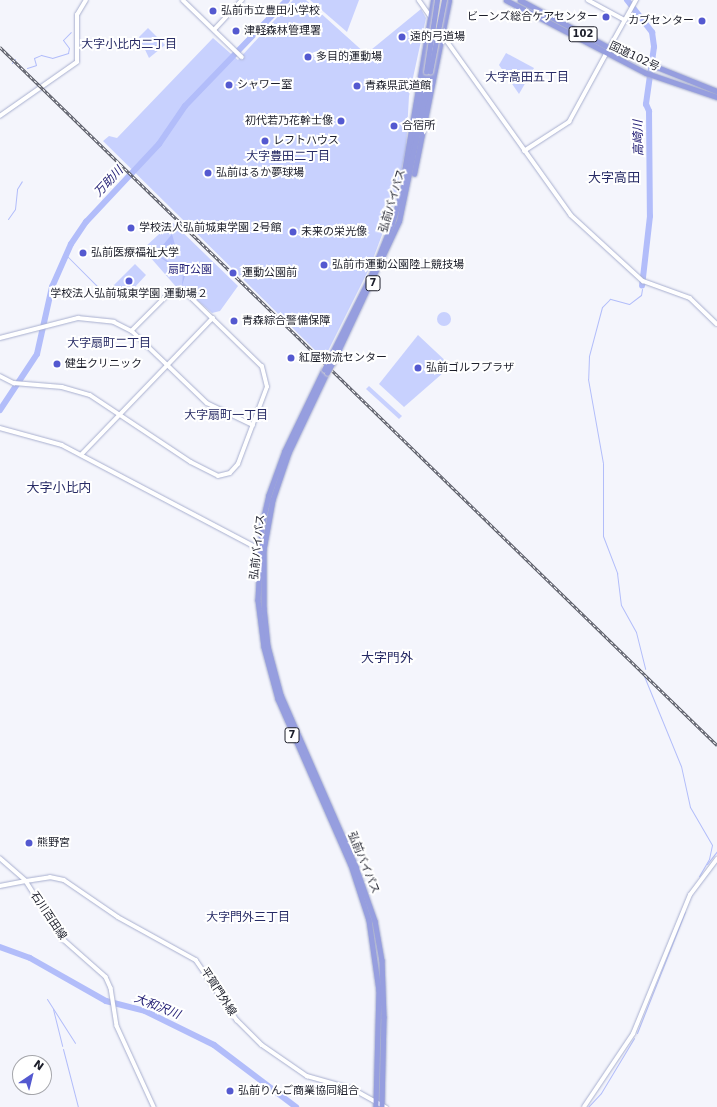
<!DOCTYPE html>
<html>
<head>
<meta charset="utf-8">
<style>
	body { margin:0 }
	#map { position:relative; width:717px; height:1107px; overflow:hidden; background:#f4f5fc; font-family:"DejaVu Sans","Noto Sans JP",sans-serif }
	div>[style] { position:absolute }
	.green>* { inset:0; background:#c8d1fe }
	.round { border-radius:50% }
	.water>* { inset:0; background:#b2bdfa }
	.stream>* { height:1px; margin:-0.5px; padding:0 0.5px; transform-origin:0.5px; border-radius:0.5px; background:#b2bdfa }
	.river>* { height:6px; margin:-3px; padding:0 3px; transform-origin:3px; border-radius:3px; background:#b2bdfa }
	.roads { filter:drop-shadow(0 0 1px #a8afcf) drop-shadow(0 0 1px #a8afcf) }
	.tertiary>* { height:3.5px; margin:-1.75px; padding:0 1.75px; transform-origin:1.75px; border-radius:1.75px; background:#fff }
	.secondary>* { height:3.5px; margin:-1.75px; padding:0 1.75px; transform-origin:1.75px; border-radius:1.75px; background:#fff }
	.trunk>* { height:4.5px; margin:-2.25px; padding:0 2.25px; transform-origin:2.25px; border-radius:2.25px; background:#969edf }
	.rail>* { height:2.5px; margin-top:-1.25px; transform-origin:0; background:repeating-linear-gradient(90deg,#fff 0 3px,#575964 0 6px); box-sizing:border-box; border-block:1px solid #575964 }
	.bridges { filter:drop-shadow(0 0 1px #d2d2d4) drop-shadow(0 0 1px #d2d2d4) }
	.trunk-bridge>* { height:4.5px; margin:-2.25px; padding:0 2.25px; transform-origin:2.25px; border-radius:2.25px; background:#969edf }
	.dots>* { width:11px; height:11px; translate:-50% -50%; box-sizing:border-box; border:2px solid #fff; border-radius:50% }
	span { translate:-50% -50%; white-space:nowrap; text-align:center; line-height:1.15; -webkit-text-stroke:4px #fff; paint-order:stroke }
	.shield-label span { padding:1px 3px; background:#fff; border:1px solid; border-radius:3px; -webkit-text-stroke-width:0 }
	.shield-label { font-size:10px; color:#1c1e2a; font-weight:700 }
	.poi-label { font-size:11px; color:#1c1e2a }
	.left { translate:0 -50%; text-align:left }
	.right { translate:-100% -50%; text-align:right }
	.street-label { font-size:11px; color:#1c1e2a }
	.park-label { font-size:11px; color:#28267b }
	.neighbourhood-label { font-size:12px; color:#282c66 }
	.water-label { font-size:12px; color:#242075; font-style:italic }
	.quarter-label { font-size:13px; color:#282c66 }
	.north { position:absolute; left:12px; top:1055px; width:40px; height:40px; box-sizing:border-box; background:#fff; border:1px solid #a4a5aa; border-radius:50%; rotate:35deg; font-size:11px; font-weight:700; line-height:16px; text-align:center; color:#1c1e2a }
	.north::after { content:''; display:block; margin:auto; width:14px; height:18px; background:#5459d0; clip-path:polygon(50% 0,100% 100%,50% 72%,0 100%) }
</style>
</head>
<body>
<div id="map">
	<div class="green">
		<div style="clip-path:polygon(293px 0,306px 0,366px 54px,421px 9px,426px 18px,409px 96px,406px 149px,395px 200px,370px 267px,324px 359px,103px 141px,109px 136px,117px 138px,213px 38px,238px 60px)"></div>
		<div style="clip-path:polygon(310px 0,359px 0,347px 32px)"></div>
		<div style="clip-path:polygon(148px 28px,165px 45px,149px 58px,139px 37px)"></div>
		<div style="clip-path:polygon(506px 53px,534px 68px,519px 94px,499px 65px)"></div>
		<div style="clip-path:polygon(172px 222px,238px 286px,220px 311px,212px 313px,188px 292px,178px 289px,143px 249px)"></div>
		<div style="clip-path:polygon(135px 264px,146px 275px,124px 299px,112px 287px)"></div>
		<div class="round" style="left:437px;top:312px;width:14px;height:14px"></div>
		<div style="clip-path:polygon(418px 335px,451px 366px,404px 407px,379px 384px)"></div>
		<div style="clip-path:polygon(369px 386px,402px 416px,399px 419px,366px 389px)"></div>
	</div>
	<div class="water">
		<div style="clip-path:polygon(172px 234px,175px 245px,161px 249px,160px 256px,186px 273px,182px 286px,183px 273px,158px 256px,159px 250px)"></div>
	</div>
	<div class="stream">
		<div style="left:12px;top:63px;width:5px;rotate:-53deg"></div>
		<div style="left:27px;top:68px;width:9px;rotate:-18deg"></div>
		<div style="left:36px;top:65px;width:7px;rotate:-106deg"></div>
		<div style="left:34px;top:58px;width:8px;rotate:-23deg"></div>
		<div style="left:41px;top:55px;width:11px;rotate:15deg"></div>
		<div style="left:52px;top:58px;width:17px;rotate:-17deg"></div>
		<div style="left:68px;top:53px;width:5px;rotate:-79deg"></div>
		<div style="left:69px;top:48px;width:10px;rotate:-127deg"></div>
		<div style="left:63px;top:40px;width:11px;rotate:-45deg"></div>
		<div style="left:8px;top:219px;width:12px;rotate:-55deg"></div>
		<div style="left:15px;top:209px;width:20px;rotate:-84deg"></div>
		<div style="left:17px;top:189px;width:9px;rotate:-58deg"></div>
		<div style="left:67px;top:256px;width:45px;rotate:45deg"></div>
		<div style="left:642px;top:289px;width:6px;rotate:99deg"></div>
		<div style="left:641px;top:295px;width:15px;rotate:143deg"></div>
		<div style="left:629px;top:304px;width:20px;rotate:-165deg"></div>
		<div style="left:610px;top:299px;width:11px;rotate:135deg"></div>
		<div style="left:602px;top:307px;width:51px;rotate:104.9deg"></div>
		<div style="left:589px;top:356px;width:23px;rotate:92deg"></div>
		<div style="left:588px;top:379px;width:85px;rotate:79.9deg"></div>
		<div style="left:603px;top:463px;width:73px;rotate:90deg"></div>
		<div style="left:603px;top:536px;width:40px;rotate:69deg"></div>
		<div style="left:617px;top:573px;width:32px;rotate:83deg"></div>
		<div style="left:621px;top:605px;width:31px;rotate:61deg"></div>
		<div style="left:636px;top:632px;width:38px;rotate:76deg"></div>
		<div style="left:644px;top:676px;width:97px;rotate:67.7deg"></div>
		<div style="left:681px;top:766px;width:42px;rotate:77.6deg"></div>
		<div style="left:690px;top:807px;width:44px;rotate:59.9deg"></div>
		<div style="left:712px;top:845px;width:14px;rotate:102deg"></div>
		<div style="left:709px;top:859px;width:20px;rotate:120deg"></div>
		<div style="left:707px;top:864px;width:16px;rotate:-52deg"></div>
		<div style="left:47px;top:999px;width:52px;rotate:57.5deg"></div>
		<div style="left:53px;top:1009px;width:38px;rotate:76deg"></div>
		<div style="left:637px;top:1033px;width:130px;rotate:-68.4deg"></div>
		<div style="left:63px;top:1049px;width:60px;rotate:75.5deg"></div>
		<div style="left:588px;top:1107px;width:19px;rotate:-47deg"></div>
		<div style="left:601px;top:1093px;width:64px;rotate:-59deg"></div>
	</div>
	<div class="river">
		<div style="left:627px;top:0;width:41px;rotate:52deg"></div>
		<div style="left:652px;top:32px;width:15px;rotate:82deg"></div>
		<div style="left:654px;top:47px;width:58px;rotate:98deg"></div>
		<div style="left:646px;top:104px;width:8px;rotate:67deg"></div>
		<div style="left:649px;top:111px;width:105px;rotate:89.5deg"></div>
		<div style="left:650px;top:216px;width:70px;rotate:96.5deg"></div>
		<div style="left:0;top:410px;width:67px;rotate:-56.5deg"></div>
		<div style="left:37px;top:354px;width:69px;rotate:-77.4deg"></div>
		<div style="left:52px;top:287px;width:47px;rotate:-66.2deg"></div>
		<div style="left:71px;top:244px;width:27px;rotate:-56deg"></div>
		<div style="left:86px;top:222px;width:107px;rotate:-46.9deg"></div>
		<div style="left:159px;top:144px;width:46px;rotate:-55.6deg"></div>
		<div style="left:185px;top:106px;width:147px;rotate:-46.1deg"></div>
		<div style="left:0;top:947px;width:32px;rotate:20deg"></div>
		<div style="left:30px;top:958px;width:87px;rotate:29.5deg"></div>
		<div style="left:106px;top:1001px;width:40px;rotate:14.4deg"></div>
		<div style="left:145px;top:1011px;width:77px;rotate:26.2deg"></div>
		<div style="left:214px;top:1045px;width:103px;rotate:37.1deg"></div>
	</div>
	<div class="roads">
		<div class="tertiary">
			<div style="left:183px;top:0;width:82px;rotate:44deg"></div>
			<div style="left:419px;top:0;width:35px;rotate:55deg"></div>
			<div style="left:588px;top:0;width:42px;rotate:28.4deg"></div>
			<div style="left:214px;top:30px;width:41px;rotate:-47deg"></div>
			<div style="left:442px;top:34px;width:222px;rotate:54.5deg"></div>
			<div style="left:571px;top:215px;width:98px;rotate:42.5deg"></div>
			<div style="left:643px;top:281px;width:50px;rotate:19.9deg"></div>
			<div style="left:690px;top:298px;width:37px;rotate:44deg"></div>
			<div style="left:524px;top:151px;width:54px;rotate:-32.8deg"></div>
			<div style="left:569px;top:122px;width:77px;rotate:-61.4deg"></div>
			<div style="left:0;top:338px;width:81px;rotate:-14.4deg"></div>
			<div style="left:78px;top:318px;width:36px;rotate:6deg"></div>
			<div style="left:114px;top:322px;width:20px;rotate:27deg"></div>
			<div style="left:132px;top:331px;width:104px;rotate:43.8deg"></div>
			<div style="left:207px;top:403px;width:51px;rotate:25.6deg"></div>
			<div style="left:0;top:376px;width:16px;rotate:27deg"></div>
			<div style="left:14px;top:383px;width:48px;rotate:4.8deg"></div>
			<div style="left:62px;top:387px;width:29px;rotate:16deg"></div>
			<div style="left:90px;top:395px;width:121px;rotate:33.6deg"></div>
			<div style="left:191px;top:462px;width:30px;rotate:27deg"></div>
			<div style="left:218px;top:476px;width:12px;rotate:-14deg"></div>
			<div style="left:230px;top:473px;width:12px;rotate:-48deg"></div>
			<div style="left:238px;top:464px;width:82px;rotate:-69.4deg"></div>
			<div style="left:267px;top:387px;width:21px;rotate:-104deg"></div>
			<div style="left:262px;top:367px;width:106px;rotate:-135.8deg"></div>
			<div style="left:186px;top:293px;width:12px;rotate:180deg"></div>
			<div style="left:174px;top:293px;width:9px;rotate:153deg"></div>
			<div style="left:166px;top:297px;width:48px;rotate:135deg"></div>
			<div style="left:0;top:428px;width:64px;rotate:15.3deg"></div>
			<div style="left:62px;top:445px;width:225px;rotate:27.8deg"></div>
			<div style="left:81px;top:455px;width:190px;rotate:-46.1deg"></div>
			<div style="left:0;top:886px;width:26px;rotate:-11deg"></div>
			<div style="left:584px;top:1107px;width:88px;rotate:-56.1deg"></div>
			<div style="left:633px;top:1034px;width:150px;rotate:-67.7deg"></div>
			<div style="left:690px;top:895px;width:45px;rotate:-53.1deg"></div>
		</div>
		<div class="secondary">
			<div style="left:606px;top:54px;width:62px;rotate:-60.9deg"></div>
			<div style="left:0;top:116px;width:94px;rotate:-35deg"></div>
			<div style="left:77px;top:62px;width:47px;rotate:-90deg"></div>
			<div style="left:77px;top:15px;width:17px;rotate:-59deg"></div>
			<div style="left:0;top:858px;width:35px;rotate:41deg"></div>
			<div style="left:26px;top:881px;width:69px;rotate:57.5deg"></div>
			<div style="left:63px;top:939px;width:57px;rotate:41.5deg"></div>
			<div style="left:106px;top:977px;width:12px;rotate:66deg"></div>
			<div style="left:111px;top:988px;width:38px;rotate:81deg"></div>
			<div style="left:117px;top:1026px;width:89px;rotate:65.4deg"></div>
			<div style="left:26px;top:881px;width:24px;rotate:-9deg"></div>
			<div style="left:50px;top:877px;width:14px;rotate:12deg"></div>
			<div style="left:64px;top:880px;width:65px;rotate:34.4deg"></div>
			<div style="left:118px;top:917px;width:89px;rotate:28.9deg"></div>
			<div style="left:196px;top:960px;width:73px;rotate:55.7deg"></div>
			<div style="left:237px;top:1020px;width:35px;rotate:45deg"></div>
			<div style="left:262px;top:1045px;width:55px;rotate:34.6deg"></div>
			<div style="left:307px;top:1076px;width:48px;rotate:15.8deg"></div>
			<div style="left:353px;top:1089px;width:38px;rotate:29deg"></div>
		</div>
		<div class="trunk">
			<div style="left:506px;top:0;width:158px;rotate:27.5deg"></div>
			<div style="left:646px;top:73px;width:75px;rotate:18.7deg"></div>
			<div style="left:520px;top:0;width:102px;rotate:28.1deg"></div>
			<div style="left:610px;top:48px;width:115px;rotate:21.9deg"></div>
			<div style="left:414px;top:174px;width:177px;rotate:-78.6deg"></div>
			<div style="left:403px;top:178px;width:181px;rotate:-80.4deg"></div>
			<div style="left:328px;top:361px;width:96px;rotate:-63.4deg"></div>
			<div style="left:371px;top:275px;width:56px;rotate:-68deg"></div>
			<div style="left:392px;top:223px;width:59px;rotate:-73.1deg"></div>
			<div style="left:409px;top:167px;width:97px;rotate:-79.9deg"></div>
			<div style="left:332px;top:364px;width:158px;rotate:-64.9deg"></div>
			<div style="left:399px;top:221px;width:152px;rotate:-78.2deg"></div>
			<div style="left:324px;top:370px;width:90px;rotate:115.7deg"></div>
			<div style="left:285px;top:451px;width:47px;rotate:110deg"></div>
			<div style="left:269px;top:495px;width:32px;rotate:103deg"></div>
			<div style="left:262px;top:526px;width:74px;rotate:93.1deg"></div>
			<div style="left:258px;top:600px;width:47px;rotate:82.7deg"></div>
			<div style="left:264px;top:647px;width:54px;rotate:74.9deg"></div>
			<div style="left:278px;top:699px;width:181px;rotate:66.3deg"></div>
			<div style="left:351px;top:865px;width:58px;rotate:71.9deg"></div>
			<div style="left:369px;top:920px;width:71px;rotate:81.9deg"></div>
			<div style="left:379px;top:990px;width:117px;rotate:91.5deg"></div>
			<div style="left:327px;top:373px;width:89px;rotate:115.4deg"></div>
			<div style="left:289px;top:453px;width:50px;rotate:108.8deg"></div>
			<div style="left:273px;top:500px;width:51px;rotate:100.2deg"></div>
			<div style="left:264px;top:550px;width:58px;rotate:90deg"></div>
			<div style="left:264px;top:608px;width:38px;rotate:84deg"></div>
			<div style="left:268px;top:646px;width:51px;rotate:75.1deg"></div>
			<div style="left:281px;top:695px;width:188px;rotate:66.4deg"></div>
			<div style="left:356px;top:867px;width:57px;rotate:70.6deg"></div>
			<div style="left:375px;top:921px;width:40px;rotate:80deg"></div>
			<div style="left:382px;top:960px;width:57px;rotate:88deg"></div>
			<div style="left:384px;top:1017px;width:90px;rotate:91.3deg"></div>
		</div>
	</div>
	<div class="rail">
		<div style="left:0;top:47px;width:1001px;rotate:44.23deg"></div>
	</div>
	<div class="bridges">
		<div class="trunk-bridge">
			<div style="left:426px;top:72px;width:73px;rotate:-81.3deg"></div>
			<div style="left:430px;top:72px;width:73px;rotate:-79deg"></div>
			<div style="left:324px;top:370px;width:10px;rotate:-66deg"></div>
			<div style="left:327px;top:373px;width:10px;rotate:-61deg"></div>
		</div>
	</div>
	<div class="dots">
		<div style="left:213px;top:11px;background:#5459d0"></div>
		<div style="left:606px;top:17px;background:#5459d0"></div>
		<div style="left:702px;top:21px;background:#5459d0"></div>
		<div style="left:236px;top:31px;background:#5459d0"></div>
		<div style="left:402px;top:37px;background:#5459d0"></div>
		<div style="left:308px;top:57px;background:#5459d0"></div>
		<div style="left:229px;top:85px;background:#5459d0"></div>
		<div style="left:357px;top:86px;background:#5459d0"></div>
		<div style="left:341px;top:121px;background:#5459d0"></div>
		<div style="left:394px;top:126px;background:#5459d0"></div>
		<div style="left:265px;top:141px;background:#5459d0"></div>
		<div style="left:208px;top:173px;background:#5459d0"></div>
		<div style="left:131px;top:228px;background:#5459d0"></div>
		<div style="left:293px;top:232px;background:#5459d0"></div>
		<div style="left:83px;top:253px;background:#5459d0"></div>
		<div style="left:324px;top:265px;background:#5459d0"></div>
		<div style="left:233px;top:273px;background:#5459d0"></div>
		<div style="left:129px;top:281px;background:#5459d0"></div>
		<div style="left:234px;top:321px;background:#5459d0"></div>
		<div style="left:291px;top:358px;background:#5459d0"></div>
		<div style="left:57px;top:364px;background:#5459d0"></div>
		<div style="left:418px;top:368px;background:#5459d0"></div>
		<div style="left:29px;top:843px;background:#5459d0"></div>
		<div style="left:230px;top:1091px;background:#5459d0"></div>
	</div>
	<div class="shield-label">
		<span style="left:583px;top:34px">102</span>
		<span style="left:373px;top:283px">7</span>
		<span style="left:292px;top:735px">7</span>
	</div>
	<div class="poi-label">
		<span class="left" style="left:221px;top:11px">弘前市立豊田小学校</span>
		<span class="right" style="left:598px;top:17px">ビーンズ総合ケアセンター</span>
		<span class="right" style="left:694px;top:21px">カブセンター</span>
		<span class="left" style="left:244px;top:31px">津軽森林管理署</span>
		<span class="left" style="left:410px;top:37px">遠的弓道場</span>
		<span class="left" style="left:316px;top:57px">多目的運動場</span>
		<span class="left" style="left:237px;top:85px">シャワー室</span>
		<span class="left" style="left:365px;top:86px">青森県武道館</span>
		<span class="right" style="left:333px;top:121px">初代若乃花幹士像</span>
		<span class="left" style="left:402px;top:126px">合宿所</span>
		<span class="left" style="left:273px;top:141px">レフトハウス</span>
		<span class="left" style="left:216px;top:173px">弘前はるか夢球場</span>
		<span class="left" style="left:139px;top:228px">学校法人弘前城東学園 2号館</span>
		<span class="left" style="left:301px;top:232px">未来の栄光像</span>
		<span class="left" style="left:91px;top:253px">弘前医療福祉大学</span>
		<span class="left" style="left:332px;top:265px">弘前市運動公園陸上競技場</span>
		<span class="left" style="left:242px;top:273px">運動公園前</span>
		<span style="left:129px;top:294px">学校法人弘前城東学園 運動場２</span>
		<span class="left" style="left:242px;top:321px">青森綜合警備保障</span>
		<span class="left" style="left:299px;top:358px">紅屋物流センター</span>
		<span class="left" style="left:65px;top:364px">健生クリニック</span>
		<span class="left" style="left:426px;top:368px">弘前ゴルフプラザ</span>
		<span class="left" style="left:37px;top:843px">熊野宮</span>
		<span class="left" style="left:238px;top:1091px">弘前りんご商業協同組合</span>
	</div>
	<div class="street-label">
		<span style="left:634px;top:57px;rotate:25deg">国道102号</span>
		<span style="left:393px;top:201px;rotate:-73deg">弘前バイパス</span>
		<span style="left:258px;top:547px;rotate:-84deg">弘前バイパス</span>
		<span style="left:363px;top:863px;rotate:68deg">弘前バイパス</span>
		<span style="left:48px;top:916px;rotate:56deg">石川百田線</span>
		<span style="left:218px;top:992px;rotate:57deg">平賀門外線</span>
	</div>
	<div class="park-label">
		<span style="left:190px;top:270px">扇町公園</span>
	</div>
	<div class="neighbourhood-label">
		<span style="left:129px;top:45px">大字小比内二丁目</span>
		<span style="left:527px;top:78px">大字高田五丁目</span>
		<span style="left:288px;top:157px">大字豊田二丁目</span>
		<span style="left:109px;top:344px">大字扇町二丁目</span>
		<span style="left:226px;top:416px">大字扇町一丁目</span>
		<span style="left:248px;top:918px">大字門外三丁目</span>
	</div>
	<div class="water-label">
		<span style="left:639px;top:138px;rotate:-91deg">高崎川</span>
		<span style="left:109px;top:182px;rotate:-47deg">万助川</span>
		<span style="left:157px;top:1007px;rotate:22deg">大和沢川</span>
	</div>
	<div class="quarter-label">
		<span style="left:614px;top:178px">大字高田</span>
		<span style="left:59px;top:488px">大字小比内</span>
		<span style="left:387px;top:658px">大字門外</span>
	</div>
	<div class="north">N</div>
</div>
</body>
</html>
